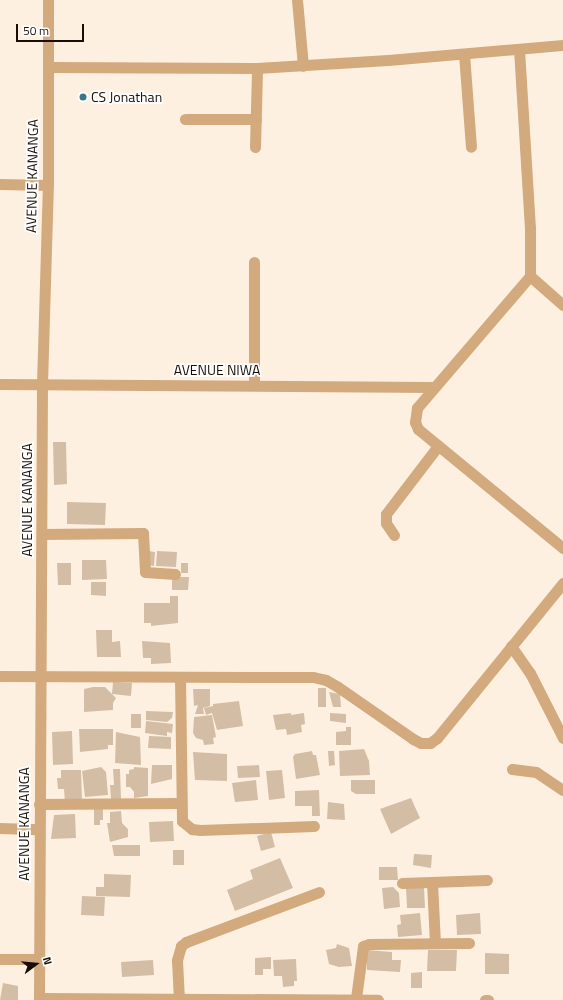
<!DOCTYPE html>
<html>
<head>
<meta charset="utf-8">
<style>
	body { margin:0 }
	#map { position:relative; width:563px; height:1000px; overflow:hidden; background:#fef0e1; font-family:"Titillium Web",sans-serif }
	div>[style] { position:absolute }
	.building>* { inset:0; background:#d4bda5 }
	.street>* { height:11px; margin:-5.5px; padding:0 5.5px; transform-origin:5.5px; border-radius:5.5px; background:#d2aa7e }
	.dots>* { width:11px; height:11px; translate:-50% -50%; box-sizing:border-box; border:2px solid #fff; border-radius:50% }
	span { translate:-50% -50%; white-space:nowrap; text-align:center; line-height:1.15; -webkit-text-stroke:3.5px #fff; paint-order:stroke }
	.poi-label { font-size:14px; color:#170f07 }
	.left { translate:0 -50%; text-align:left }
	.street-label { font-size:14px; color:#170f07 }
	.north { position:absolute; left:16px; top:944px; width:40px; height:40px; -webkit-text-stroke:3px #fff; paint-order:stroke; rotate:74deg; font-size:11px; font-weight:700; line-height:16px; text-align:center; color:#170f07 }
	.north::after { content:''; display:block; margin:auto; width:14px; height:18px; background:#170f07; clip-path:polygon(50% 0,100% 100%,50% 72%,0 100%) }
	.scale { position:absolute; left:16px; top:24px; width:68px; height:18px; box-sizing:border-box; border:2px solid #170f07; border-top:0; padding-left:5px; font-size:12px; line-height:14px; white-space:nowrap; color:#170f07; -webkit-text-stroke:3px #fff; paint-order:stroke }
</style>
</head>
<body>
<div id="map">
	<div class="building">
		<div style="clip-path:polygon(53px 442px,66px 442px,67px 484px,54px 485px)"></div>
		<div style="clip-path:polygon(67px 502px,106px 503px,105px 525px,67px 524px)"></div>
		<div style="clip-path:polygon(148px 551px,155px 552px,154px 566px,147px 565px)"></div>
		<div style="clip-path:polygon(157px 551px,177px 552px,176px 567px,156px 566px)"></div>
		<div style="clip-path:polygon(82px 560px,106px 560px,107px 579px,82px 580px)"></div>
		<div style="clip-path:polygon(57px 563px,71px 563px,71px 585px,58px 585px)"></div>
		<div style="clip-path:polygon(181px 563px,188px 563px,188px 573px,181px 573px)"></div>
		<div style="clip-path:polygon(172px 577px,189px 577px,188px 590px,172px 590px)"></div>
		<div style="clip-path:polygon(91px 582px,106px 582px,106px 596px,91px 595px)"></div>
		<div style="clip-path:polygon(170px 596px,178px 596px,178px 623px,151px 626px,151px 623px,144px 623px,144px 603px,170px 603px)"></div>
		<div style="clip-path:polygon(96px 630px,112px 630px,112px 642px,120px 641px,121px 657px,97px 657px)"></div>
		<div style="clip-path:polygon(142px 641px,170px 643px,171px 663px,151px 664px,151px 658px,143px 658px)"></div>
		<div style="clip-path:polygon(113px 682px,132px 683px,131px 696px,112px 694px)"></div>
		<div style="clip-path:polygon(93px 687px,105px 687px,116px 698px,113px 703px,113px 710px,84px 712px,84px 689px)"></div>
		<div style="clip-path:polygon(318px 688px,326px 688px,326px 707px,318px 707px)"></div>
		<div style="clip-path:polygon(193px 689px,210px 689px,210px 706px,203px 708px,204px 714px,195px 714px,198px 705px,194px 706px)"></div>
		<div style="clip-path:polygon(329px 692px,340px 694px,341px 707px,333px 707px)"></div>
		<div style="clip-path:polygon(239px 701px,243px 726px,217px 730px,212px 713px,206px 715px,204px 708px,213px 706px,213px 704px)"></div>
		<div style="clip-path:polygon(146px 711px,173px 712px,172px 718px,167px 722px,146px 720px)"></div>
		<div style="clip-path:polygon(291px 713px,291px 715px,304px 713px,305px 724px,301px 725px,302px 732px,287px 735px,286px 729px,276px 730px,273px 715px)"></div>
		<div style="clip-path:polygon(330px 713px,346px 714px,346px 723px,330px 721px)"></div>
		<div style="clip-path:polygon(131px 714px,141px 714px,141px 728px,131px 728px)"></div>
		<div style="clip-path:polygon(212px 715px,216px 737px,213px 738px,214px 744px,204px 745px,203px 740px,196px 738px,193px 733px,194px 717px)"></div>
		<div style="clip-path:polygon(146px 721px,173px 724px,172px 733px,167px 732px,167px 736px,145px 733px)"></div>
		<div style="clip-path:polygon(346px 727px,351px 727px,351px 745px,336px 745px,336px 732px,346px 731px)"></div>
		<div style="clip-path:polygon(79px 729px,113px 729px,113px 745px,108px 745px,108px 749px,80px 752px)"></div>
		<div style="clip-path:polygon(72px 731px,73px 764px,53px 765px,52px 732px)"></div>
		<div style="clip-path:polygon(116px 732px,140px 737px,141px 765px,115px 763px)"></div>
		<div style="clip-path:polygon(149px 736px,171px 737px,171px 749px,148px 748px)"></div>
		<div style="clip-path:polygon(364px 749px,369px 761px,370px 775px,340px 776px,339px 751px)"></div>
		<div style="clip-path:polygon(312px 751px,313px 755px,316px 755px,320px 775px,296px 779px,293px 757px,295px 754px)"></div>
		<div style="clip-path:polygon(328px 751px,334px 751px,335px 765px,329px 766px)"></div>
		<div style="clip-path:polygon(193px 752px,227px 754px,227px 781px,195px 780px)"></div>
		<div style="clip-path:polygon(152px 765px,172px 765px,172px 779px,151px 784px)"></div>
		<div style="clip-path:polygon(259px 765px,260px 777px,238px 778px,237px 766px)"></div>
		<div style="clip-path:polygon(101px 767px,106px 772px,108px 795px,85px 797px,82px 771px)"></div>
		<div style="clip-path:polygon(134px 767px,148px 768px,148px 796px,134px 798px,134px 792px,130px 787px,126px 787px,126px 774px,129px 774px,129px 770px,134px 769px)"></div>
		<div style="clip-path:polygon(113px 769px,120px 769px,121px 799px,111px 799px,110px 785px,114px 785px)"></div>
		<div style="clip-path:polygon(61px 770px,81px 770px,82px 802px,65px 803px,64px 789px,58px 789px,57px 778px,61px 778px)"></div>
		<div style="clip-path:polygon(282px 770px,285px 798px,269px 800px,266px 771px)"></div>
		<div style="clip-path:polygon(256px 780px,258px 800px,235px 802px,232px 783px)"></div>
		<div style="clip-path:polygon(351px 780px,375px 780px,375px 794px,356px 794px,351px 791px)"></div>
		<div style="clip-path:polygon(319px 790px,320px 816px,312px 816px,312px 806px,295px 806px,295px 791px)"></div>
		<div style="clip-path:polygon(411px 798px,420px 818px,391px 834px,380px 809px)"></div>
		<div style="clip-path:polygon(328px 802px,344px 804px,345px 820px,327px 819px)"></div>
		<div style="clip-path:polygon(94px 808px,103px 808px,103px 820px,100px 820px,100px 825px,94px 825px)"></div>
		<div style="clip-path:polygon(121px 811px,122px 823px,128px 829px,128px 837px,110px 842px,107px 823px,110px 823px,110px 812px)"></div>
		<div style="clip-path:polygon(75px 814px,76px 838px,51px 839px,54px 815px)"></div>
		<div style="clip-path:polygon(173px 821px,174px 841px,150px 842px,149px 822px)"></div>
		<div style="clip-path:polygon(271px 832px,275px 847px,261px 851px,257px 836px)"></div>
		<div style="clip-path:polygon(112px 845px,140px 845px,140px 856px,114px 856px)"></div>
		<div style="clip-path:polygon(173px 850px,184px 850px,184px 865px,173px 865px)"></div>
		<div style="clip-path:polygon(414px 854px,432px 855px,431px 868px,413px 865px)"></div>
		<div style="clip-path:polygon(280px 858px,293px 888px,235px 911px,227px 890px,253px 879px,250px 870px)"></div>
		<div style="clip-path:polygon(379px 867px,397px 867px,398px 880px,379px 880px)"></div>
		<div style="clip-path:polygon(104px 874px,131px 875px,130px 897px,96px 896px,96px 887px,104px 887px)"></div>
		<div style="clip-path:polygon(393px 887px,399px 893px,400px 907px,384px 909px,382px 888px)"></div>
		<div style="clip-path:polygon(406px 887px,424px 887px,425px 908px,407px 908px)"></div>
		<div style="clip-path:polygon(82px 896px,105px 897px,104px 916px,81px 915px)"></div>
		<div style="clip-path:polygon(420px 913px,422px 935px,398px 937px,397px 925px,401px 924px,400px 915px)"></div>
		<div style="clip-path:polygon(480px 913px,481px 934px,457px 935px,456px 915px)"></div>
		<div style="clip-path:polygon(337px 944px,349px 948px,352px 966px,339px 967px,329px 964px,326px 950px,336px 948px)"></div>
		<div style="clip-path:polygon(367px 950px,392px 952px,392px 960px,401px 960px,400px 972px,367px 970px)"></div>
		<div style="clip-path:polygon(428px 950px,457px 950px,456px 971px,427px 971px)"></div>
		<div style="clip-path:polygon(485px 953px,509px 954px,509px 974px,485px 974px)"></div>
		<div style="clip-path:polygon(271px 957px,271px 969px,263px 969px,263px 975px,255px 975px,255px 958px)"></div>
		<div style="clip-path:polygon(296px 959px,297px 981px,294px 981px,294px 986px,283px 987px,282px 976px,274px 976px,273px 960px)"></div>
		<div style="clip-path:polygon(153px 960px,154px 975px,122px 977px,121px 962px)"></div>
		<div style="clip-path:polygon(422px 972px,422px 988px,411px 988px,411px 973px)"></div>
		<div style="clip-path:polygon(3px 983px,18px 986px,18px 1000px,0 1000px)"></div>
	</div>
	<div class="street">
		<div style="left:297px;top:0;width:66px;rotate:84.8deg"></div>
		<div style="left:519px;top:49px;width:179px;rotate:86.5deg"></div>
		<div style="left:530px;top:228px;width:48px;rotate:90deg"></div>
		<div style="left:530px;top:276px;width:174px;rotate:130.6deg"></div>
		<div style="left:417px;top:408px;width:14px;rotate:98deg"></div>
		<div style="left:415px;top:422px;width:8px;rotate:67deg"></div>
		<div style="left:418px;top:429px;width:188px;rotate:39.4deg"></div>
		<div style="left:464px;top:54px;width:93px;rotate:85.7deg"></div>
		<div style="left:48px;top:67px;width:209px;rotate:0.3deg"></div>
		<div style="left:257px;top:68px;width:131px;rotate:-3.5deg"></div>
		<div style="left:388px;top:60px;width:176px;rotate:-4.9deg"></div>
		<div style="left:185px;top:119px;width:71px"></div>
		<div style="left:255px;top:147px;width:79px;rotate:-88.5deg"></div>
		<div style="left:0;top:184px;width:48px;rotate:1.2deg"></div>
		<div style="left:254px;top:262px;width:123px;rotate:90deg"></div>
		<div style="left:530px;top:276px;width:44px;rotate:41.3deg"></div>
		<div style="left:0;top:384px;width:434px;rotate:0.4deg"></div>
		<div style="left:42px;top:534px;width:101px;rotate:-0.6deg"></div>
		<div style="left:143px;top:533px;width:39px;rotate:87deg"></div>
		<div style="left:145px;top:572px;width:30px;rotate:4deg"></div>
		<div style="left:394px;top:535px;width:14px;rotate:-124deg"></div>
		<div style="left:386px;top:523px;width:9px;rotate:-90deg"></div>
		<div style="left:386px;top:514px;width:86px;rotate:-52.6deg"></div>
		<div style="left:511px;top:646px;width:33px;rotate:55deg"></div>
		<div style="left:530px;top:673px;width:73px;rotate:63.1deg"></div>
		<div style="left:0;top:676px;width:313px;rotate:0.2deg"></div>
		<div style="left:313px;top:677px;width:13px;rotate:13deg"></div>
		<div style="left:326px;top:680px;width:14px;rotate:30deg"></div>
		<div style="left:338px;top:687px;width:91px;rotate:34.7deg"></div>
		<div style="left:413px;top:739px;width:9px;rotate:27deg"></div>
		<div style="left:421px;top:743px;width:9px"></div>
		<div style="left:430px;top:743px;width:9px;rotate:-36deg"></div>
		<div style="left:437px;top:738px;width:200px;rotate:-50.9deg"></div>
		<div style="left:180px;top:677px;width:144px;rotate:89.2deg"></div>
		<div style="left:182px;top:821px;width:13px;rotate:39deg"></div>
		<div style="left:192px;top:829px;width:8px;rotate:7deg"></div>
		<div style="left:200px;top:830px;width:114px;rotate:-2deg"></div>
		<div style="left:512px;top:769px;width:24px;rotate:7deg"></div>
		<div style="left:536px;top:772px;width:32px;rotate:34deg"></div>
		<div style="left:39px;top:804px;width:141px;rotate:-0.4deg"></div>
		<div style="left:0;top:828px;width:38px;rotate:2deg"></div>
		<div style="left:432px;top:882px;width:61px;rotate:87.2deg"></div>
		<div style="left:402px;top:883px;width:85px;rotate:-2deg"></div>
		<div style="left:0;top:959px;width:39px"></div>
		<div style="left:39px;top:998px;width:339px;rotate:0.3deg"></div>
		<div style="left:356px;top:998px;width:52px;rotate:-82.3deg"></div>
		<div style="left:363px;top:946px;width:6px;rotate:-18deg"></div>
		<div style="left:369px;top:944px;width:100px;rotate:-0.6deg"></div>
		<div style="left:39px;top:1000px;width:616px;rotate:-89.72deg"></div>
		<div style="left:42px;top:384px;width:199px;rotate:-88.3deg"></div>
		<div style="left:48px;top:185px;width:185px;rotate:-90deg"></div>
		<div style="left:179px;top:1000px;width:40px;rotate:-92.9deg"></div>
		<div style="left:177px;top:960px;width:15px;rotate:-74deg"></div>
		<div style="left:181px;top:946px;width:6px;rotate:-39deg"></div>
		<div style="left:186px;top:942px;width:142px;rotate:-20.6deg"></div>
		<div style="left:485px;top:1000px;width:3px"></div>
	</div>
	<div class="dots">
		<div style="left:83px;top:97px;background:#36778a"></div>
	</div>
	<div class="poi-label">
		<span class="left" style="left:91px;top:97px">CS Jonathan</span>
	</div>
	<div class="street-label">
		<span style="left:32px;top:176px;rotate:-89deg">AVENUE KANANGA</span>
		<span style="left:217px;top:370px">AVENUE NIWA</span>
		<span style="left:27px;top:500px;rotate:-90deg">AVENUE KANANGA</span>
		<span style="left:24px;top:824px;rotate:-90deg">AVENUE KANANGA</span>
	</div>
	<div class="north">N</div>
	<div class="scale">50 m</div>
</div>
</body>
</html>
